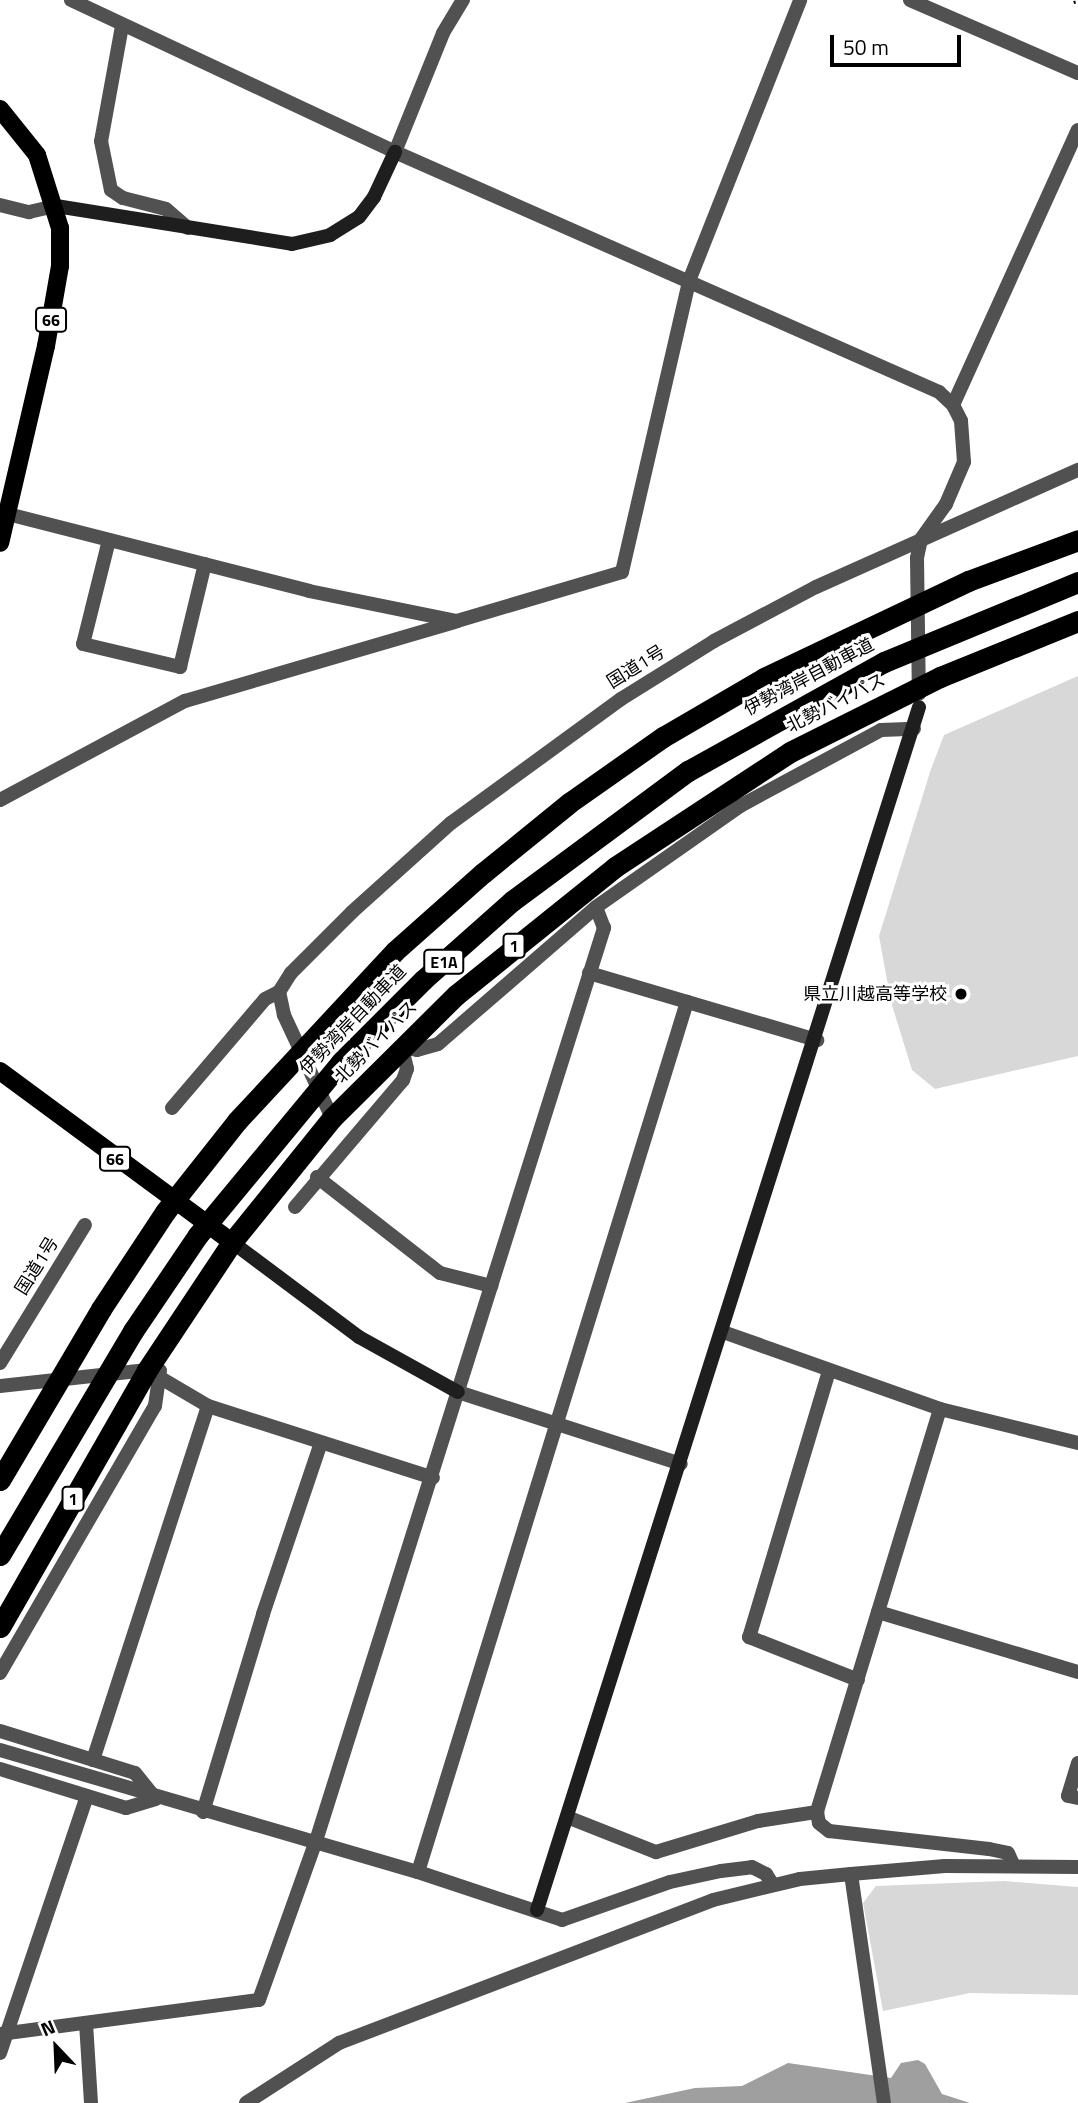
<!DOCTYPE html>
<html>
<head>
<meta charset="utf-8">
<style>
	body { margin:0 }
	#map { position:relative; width:1078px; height:2103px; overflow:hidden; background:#fff; font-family:"Titillium Web","Noto Sans JP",sans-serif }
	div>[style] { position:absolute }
	.green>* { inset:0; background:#d8d8d8 }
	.water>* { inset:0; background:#9f9f9f }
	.street>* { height:14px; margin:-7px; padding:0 7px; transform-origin:7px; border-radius:7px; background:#515151 }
	.secondary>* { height:14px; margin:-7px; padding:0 7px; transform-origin:7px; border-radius:7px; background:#1e1e1e }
	.primary>* { height:18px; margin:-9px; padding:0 9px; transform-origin:9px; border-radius:9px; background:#000 }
	.highway>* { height:21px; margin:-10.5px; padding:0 10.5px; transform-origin:10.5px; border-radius:10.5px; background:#000 }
	.rail>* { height:8px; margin-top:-4px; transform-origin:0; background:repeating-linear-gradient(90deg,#fff 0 16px,#000 0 32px); box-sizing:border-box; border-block:2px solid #000 }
	.dots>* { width:19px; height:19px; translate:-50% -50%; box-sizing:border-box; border:4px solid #fff; border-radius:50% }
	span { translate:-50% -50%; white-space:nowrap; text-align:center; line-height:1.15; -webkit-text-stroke:6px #fff; paint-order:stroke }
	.shield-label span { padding:2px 5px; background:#fff; border:2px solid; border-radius:5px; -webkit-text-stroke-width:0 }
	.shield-label { font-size:16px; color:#000; font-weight:700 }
	.street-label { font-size:18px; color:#000 }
	.poi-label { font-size:18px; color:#000 }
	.right { translate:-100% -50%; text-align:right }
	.north { position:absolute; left:21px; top:2012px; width:70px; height:70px; -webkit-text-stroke:5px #fff; paint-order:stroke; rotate:337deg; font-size:19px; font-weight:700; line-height:28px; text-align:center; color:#000 }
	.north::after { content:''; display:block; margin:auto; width:24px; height:32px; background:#000; clip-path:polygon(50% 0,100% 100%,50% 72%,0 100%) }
	.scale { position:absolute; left:830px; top:35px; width:131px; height:32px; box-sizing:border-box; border:4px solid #000; border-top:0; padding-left:9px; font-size:21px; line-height:24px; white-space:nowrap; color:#000; -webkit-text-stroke:5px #fff; paint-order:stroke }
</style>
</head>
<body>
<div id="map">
	<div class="green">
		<div style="clip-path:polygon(1078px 676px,1078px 1056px,935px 1089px,912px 1070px,891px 1002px,879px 936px,931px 769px,944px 735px)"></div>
		<div style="clip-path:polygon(1004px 1881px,1078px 1887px,1078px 1995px,970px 1993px,883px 2011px,863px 1903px,876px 1886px)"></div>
	</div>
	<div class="water">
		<div style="clip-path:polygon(918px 2060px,925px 2064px,942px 2094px,970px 2103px,625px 2103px,695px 2088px,742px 2086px,788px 2063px,891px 2078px,901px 2063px)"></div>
	</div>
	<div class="street">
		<div style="left:71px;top:0;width:358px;rotate:25.1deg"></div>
		<div style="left:395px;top:152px;width:595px;rotate:23.81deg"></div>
		<div style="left:939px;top:392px;width:19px;rotate:43deg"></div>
		<div style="left:953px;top:405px;width:18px;rotate:63deg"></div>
		<div style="left:961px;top:421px;width:41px;rotate:85.8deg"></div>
		<div style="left:964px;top:462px;width:46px;rotate:113.2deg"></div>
		<div style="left:946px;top:504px;width:43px;rotate:125.5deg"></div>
		<div style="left:921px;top:539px;width:19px;rotate:102deg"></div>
		<div style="left:917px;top:558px;width:136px;rotate:89.2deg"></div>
		<div style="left:910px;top:0;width:183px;rotate:23.5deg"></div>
		<div style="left:122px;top:26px;width:117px;rotate:100.3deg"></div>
		<div style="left:101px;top:141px;width:50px;rotate:78.5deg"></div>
		<div style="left:111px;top:190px;width:14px;rotate:34deg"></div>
		<div style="left:123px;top:198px;width:44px;rotate:14.3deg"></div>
		<div style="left:166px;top:209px;width:29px;rotate:41deg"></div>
		<div style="left:395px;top:152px;width:128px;rotate:-68deg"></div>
		<div style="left:443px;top:33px;width:39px;rotate:-59deg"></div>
		<div style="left:0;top:205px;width:30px;rotate:14deg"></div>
		<div style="left:29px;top:212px;width:28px;rotate:-13deg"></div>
		<div style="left:953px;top:405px;width:302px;rotate:-65.6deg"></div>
		<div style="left:0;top:512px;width:319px;rotate:14.3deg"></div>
		<div style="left:309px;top:591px;width:151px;rotate:11.5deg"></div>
		<div style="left:457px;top:621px;width:172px;rotate:-16.5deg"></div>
		<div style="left:622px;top:572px;width:299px;rotate:-77deg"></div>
		<div style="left:689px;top:281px;width:302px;rotate:-68.4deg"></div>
		<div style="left:109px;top:540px;width:107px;rotate:104deg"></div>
		<div style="left:83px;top:644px;width:100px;rotate:13.3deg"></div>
		<div style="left:180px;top:667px;width:106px;rotate:-76.4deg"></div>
		<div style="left:0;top:800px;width:210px;rotate:-28.2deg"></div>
		<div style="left:185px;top:701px;width:281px;rotate:-16.3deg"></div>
		<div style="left:589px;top:973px;width:238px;rotate:16.4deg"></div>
		<div style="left:402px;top:1047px;width:15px;rotate:11deg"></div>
		<div style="left:417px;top:1050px;width:22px;rotate:-16deg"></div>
		<div style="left:438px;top:1044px;width:209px;rotate:-40.9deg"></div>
		<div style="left:596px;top:907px;width:176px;rotate:-35deg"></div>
		<div style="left:740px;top:806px;width:160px;rotate:-28.3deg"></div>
		<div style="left:881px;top:730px;width:33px;rotate:-2deg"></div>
		<div style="left:172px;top:1108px;width:143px;rotate:-49.5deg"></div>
		<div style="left:265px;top:999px;width:16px;rotate:-27deg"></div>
		<div style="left:332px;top:1118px;width:114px;rotate:-115deg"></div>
		<div style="left:284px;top:1015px;width:24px;rotate:-102deg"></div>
		<div style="left:279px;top:992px;width:22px;rotate:-58deg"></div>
		<div style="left:291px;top:973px;width:86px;rotate:-45deg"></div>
		<div style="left:352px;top:912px;width:133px;rotate:-42deg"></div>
		<div style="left:451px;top:823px;width:210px;rotate:-36.1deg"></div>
		<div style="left:621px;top:699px;width:110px;rotate:-31.9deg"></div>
		<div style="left:714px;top:641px;width:115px;rotate:-27.9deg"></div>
		<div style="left:816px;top:587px;width:287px;rotate:-24.1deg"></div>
		<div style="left:317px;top:1177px;width:156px;rotate:38deg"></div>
		<div style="left:440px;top:1273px;width:53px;rotate:14.3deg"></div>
		<div style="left:295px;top:1207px;width:167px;rotate:-49.6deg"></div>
		<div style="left:403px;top:1080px;width:12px;rotate:-70deg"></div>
		<div style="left:407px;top:1069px;width:23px;rotate:-103deg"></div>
		<div style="left:723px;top:1332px;width:230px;rotate:19.5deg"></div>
		<div style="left:940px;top:1409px;width:142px;rotate:13.8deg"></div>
		<div style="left:0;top:1363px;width:162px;rotate:-58.4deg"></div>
		<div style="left:829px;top:1371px;width:278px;rotate:106.7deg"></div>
		<div style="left:749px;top:1637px;width:117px;rotate:21.5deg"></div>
		<div style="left:0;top:1386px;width:148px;rotate:-6.2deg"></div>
		<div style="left:147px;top:1370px;width:71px;rotate:30.5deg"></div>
		<div style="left:208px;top:1406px;width:236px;rotate:17.7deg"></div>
		<div style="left:458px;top:1392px;width:234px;rotate:17.9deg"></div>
		<div style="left:940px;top:1409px;width:421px;rotate:107deg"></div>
		<div style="left:817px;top:1812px;width:11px;rotate:80deg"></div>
		<div style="left:819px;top:1823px;width:13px;rotate:39deg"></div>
		<div style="left:829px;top:1831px;width:161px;rotate:6.4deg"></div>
		<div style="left:989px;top:1849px;width:19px;rotate:12deg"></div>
		<div style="left:1008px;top:1853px;width:12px;rotate:66deg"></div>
		<div style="left:878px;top:1612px;width:209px;rotate:16.7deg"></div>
		<div style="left:0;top:1673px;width:309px;rotate:-59.9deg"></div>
		<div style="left:155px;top:1406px;width:36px;rotate:-82deg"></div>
		<div style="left:0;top:1731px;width:141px;rotate:17.3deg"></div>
		<div style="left:135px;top:1773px;width:33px;rotate:51deg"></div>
		<div style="left:0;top:1750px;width:435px;rotate:16.3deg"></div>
		<div style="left:418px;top:1872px;width:152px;rotate:18.4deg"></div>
		<div style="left:562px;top:1920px;width:114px;rotate:-19.4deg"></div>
		<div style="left:670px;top:1882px;width:52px;rotate:-12.2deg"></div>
		<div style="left:721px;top:1871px;width:31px;rotate:-7deg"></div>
		<div style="left:752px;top:1867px;width:16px;rotate:27deg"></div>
		<div style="left:766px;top:1874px;width:13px;rotate:58deg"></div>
		<div style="left:93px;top:1760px;width:372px;rotate:-72deg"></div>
		<div style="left:1078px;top:1763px;width:34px;rotate:107deg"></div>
		<div style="left:1068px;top:1796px;width:10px;rotate:11deg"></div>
		<div style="left:0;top:1769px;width:132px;rotate:17.2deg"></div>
		<div style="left:126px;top:1808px;width:31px;rotate:-17deg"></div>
		<div style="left:203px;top:1812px;width:207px;rotate:-73.1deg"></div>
		<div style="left:263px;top:1614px;width:181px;rotate:-71.3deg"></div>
		<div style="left:567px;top:1817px;width:96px;rotate:21.5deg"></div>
		<div style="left:656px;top:1852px;width:107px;rotate:-16.9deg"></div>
		<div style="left:758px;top:1821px;width:60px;rotate:-8.7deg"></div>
		<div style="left:418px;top:1872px;width:911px;rotate:-72.82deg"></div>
		<div style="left:851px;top:1874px;width:231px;rotate:81.8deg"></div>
		<div style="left:86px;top:2023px;width:80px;rotate:86.4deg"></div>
		<div style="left:0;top:2034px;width:261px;rotate:-7.5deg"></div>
		<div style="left:259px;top:2000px;width:166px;rotate:-70.3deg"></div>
		<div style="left:315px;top:1844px;width:961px;rotate:-72.49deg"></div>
		<div style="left:604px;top:928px;width:22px;rotate:-111deg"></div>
		<div style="left:0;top:2053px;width:271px;rotate:-71.3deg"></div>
		<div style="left:246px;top:2103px;width:111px;rotate:-32.8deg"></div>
		<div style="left:339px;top:2043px;width:400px;rotate:-20.9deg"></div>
		<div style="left:713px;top:1900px;width:89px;rotate:-13.6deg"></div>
		<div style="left:800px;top:1879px;width:51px;rotate:-5.6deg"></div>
		<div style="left:851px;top:1874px;width:94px;rotate:-4.9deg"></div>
		<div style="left:945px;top:1866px;width:133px;rotate:0.4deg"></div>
	</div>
	<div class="secondary">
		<div style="left:56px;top:206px;width:239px;rotate:9.1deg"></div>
		<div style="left:292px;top:244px;width:39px;rotate:-13deg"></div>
		<div style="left:330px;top:235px;width:34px;rotate:-32deg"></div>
		<div style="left:359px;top:217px;width:25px;rotate:-53deg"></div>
		<div style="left:374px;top:197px;width:50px;rotate:-65deg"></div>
		<div style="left:232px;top:1242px;width:159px;rotate:36.8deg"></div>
		<div style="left:359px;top:1337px;width:113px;rotate:29.1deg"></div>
		<div style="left:537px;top:1910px;width:1262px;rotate:-72.38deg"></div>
	</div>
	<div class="primary">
		<div style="left:0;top:109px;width:59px;rotate:51.2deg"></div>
		<div style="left:37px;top:155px;width:77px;rotate:72.5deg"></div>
		<div style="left:60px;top:228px;width:38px;rotate:90deg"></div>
		<div style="left:60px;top:266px;width:81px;rotate:99.9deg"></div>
		<div style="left:46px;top:346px;width:202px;rotate:103.1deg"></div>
		<div style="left:0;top:1071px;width:288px;rotate:36.4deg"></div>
	</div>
	<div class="highway">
		<div style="left:0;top:1480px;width:199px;rotate:-59.4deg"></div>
		<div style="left:101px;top:1309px;width:116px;rotate:-56.6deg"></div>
		<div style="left:165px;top:1212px;width:116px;rotate:-51.6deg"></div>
		<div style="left:237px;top:1121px;width:232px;rotate:-47.1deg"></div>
		<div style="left:395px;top:951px;width:118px;rotate:-41.6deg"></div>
		<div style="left:483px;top:873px;width:111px;rotate:-39.1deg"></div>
		<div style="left:569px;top:803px;width:115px;rotate:-35.1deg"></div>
		<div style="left:663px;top:737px;width:117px;rotate:-30.3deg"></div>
		<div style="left:764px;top:678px;width:226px;rotate:-25.4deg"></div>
		<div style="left:968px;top:581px;width:117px;rotate:-20.4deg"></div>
		<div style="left:0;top:1555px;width:261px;rotate:-59.3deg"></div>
		<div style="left:133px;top:1331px;width:116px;rotate:-55.9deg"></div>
		<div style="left:198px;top:1235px;width:224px;rotate:-50.4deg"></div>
		<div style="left:341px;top:1062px;width:116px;rotate:-45deg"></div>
		<div style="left:423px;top:980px;width:119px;rotate:-41.6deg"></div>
		<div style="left:512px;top:901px;width:219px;rotate:-36.5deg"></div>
		<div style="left:688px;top:771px;width:224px;rotate:-29.1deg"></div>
		<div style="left:884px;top:662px;width:210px;rotate:-22.4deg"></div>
		<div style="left:0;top:1627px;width:296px;rotate:-60.2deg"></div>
		<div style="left:147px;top:1370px;width:154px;rotate:-56.4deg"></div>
		<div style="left:232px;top:1242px;width:159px;rotate:-51.1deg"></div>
		<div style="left:332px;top:1118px;width:175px;rotate:-44.8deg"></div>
		<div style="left:456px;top:995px;width:204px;rotate:-38.8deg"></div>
		<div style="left:615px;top:867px;width:209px;rotate:-33.3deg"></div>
		<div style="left:790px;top:752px;width:168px;rotate:-26.6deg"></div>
		<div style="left:940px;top:677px;width:149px;rotate:-22.1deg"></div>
	</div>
	<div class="rail">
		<div style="left:1077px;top:0;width:3px;rotate:72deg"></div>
	</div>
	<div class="dots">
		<div style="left:961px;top:994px;background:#000"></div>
	</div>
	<div class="shield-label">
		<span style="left:51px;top:320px">66</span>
		<span style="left:514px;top:946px">1</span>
		<span style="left:444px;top:962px">E1A</span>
		<span style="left:115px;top:1159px">66</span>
		<span style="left:73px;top:1499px">1</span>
	</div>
	<div class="street-label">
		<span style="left:636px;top:667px;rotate:-32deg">国道1号</span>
		<span style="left:809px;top:677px;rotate:-28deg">伊勢湾岸自動車道</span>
		<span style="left:836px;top:703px;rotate:-27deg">北勢バイパス</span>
		<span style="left:353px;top:1020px;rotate:-46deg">伊勢湾岸自動車道</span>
		<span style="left:376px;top:1042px;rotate:-45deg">北勢バイパス</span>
		<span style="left:37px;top:1266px;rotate:-58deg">国道1号</span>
	</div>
	<div class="poi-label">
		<span class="right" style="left:947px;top:994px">県立川越高等学校</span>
	</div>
	<div class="north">N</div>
	<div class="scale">50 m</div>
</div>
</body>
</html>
